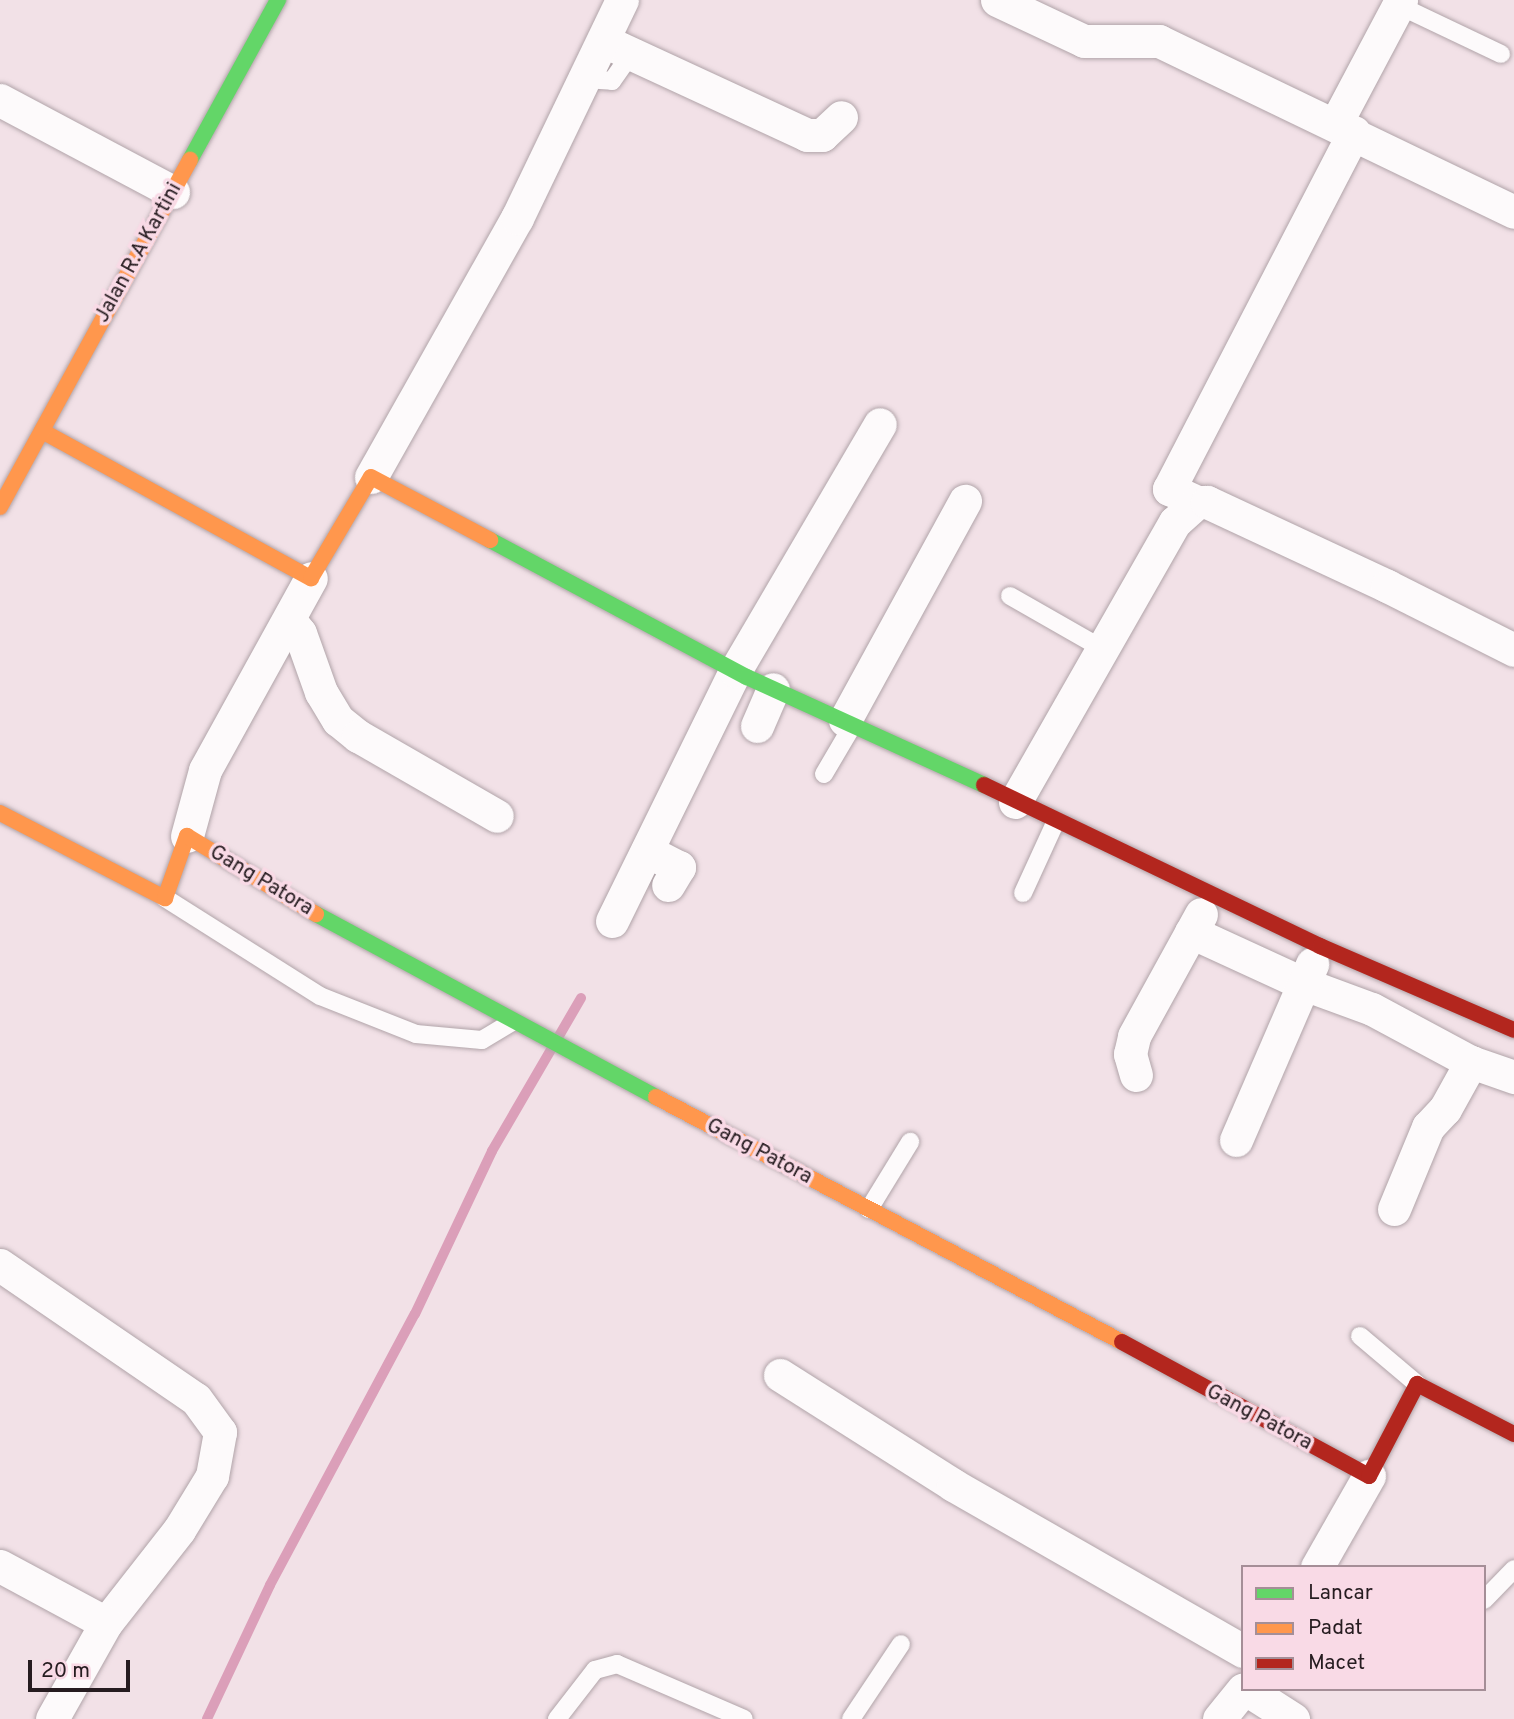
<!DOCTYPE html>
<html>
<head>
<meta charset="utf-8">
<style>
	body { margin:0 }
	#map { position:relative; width:1514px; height:1719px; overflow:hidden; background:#f2e1e7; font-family:Overpass,sans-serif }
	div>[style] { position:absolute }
	.stream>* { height:10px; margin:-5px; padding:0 5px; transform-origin:5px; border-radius:5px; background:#db9fb9 }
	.roads { filter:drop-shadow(0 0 2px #b1a4a9) drop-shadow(0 0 2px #b1a4a9) }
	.lane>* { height:18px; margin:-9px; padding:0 9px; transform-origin:9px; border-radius:9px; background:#fdfafb }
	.street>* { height:33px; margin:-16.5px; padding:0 16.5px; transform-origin:16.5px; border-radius:16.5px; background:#fdfafb }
	.fast>* { height:16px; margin:-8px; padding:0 8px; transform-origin:8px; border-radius:8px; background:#63d668 }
	.slow>* { height:16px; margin:-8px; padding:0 8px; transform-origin:8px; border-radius:8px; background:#ff974d }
	.jam>* { height:16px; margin:-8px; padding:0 8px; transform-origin:8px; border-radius:8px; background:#b3261e }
	span { translate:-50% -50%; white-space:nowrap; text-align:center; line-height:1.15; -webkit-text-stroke:7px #f9dae6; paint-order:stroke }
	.street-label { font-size:21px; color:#261c20 }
	.legend { position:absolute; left:1241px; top:1565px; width:245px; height:126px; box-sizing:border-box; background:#f9dae6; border:2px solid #a58e97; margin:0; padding:9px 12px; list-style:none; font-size:21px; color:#261c20 }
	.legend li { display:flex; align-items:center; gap:14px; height:35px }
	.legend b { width:35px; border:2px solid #a58e97 }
	.scale { position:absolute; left:28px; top:1660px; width:102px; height:32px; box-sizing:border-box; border:4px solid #261c20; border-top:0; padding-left:9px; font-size:21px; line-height:24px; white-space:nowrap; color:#261c20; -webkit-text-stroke:5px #f9dae6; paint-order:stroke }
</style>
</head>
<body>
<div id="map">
	<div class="stream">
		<div style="left:207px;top:1719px;width:148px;rotate:-64.8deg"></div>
		<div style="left:270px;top:1585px;width:307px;rotate:-61.9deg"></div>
		<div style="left:415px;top:1314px;width:180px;rotate:-64.7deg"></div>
		<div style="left:492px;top:1151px;width:177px;rotate:-59.8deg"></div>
	</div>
	<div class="roads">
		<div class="lane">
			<div style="left:1398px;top:5px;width:114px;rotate:25.4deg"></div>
			<div style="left:585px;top:79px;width:27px;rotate:4deg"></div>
			<div style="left:612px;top:81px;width:33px;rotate:-55deg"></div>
			<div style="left:1010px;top:596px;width:107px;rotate:29.7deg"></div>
			<div style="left:824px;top:774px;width:59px;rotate:-59.5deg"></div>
			<div style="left:1023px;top:893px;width:79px;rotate:-65.4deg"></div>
			<div style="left:165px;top:898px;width:183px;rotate:32.3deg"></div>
			<div style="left:320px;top:996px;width:103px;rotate:21.6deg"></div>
			<div style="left:416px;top:1034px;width:66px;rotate:5.2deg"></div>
			<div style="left:482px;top:1040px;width:35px;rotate:-31deg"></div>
			<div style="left:869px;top:1209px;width:79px;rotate:-58.5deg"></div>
			<div style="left:1360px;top:1336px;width:75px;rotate:40.1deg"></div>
			<div style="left:1484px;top:1600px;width:43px;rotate:-45.9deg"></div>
			<div style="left:557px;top:1719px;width:62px;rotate:-52.2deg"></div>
			<div style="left:595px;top:1670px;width:23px;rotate:-15deg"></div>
			<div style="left:617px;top:1664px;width:138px;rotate:23.4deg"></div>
			<div style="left:851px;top:1719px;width:90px;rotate:-56.3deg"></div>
		</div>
		<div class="street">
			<div style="left:997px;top:0;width:96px;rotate:25.2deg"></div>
			<div style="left:1084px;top:41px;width:75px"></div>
			<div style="left:1159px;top:41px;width:394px;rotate:25.7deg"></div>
			<div style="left:604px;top:41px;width:224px;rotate:24.8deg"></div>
			<div style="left:807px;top:135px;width:15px"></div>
			<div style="left:822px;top:135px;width:26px;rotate:-43deg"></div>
			<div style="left:0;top:100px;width:196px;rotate:28deg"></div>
			<div style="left:1336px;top:123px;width:139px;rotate:-62.1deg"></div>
			<div style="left:371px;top:477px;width:297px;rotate:-60.6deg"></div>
			<div style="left:517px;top:218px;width:242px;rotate:-64.3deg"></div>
			<div style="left:1197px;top:502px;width:31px;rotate:-155deg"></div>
			<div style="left:1169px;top:489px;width:402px;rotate:-62.6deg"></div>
			<div style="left:291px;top:622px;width:14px;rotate:51deg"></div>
			<div style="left:300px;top:633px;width:63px;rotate:70.4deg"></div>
			<div style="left:321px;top:692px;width:33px;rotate:59deg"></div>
			<div style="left:338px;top:720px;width:26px;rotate:39deg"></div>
			<div style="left:358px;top:736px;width:160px;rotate:29.9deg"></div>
			<div style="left:845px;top:720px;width:250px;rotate:-61.3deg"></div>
			<div style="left:757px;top:726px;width:40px;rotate:-66.6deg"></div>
			<div style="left:1015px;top:802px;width:322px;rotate:-60.3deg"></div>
			<div style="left:1175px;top:522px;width:30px;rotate:-42deg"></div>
			<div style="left:1197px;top:502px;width:10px"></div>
			<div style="left:1207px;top:502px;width:199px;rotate:25deg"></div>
			<div style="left:1387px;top:586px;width:142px;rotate:26.7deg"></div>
			<div style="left:187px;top:836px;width:68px;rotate:-74.7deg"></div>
			<div style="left:205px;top:770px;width:219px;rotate:-61.1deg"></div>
			<div style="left:647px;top:851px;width:36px;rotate:27deg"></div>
			<div style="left:679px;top:867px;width:21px;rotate:121deg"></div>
			<div style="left:612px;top:921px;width:279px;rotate:-63.8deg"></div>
			<div style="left:735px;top:671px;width:286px;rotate:-59.6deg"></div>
			<div style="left:1191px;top:932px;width:124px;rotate:24.7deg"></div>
			<div style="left:1304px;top:984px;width:72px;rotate:20.2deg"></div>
			<div style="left:1372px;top:1009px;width:112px;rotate:28.2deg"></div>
			<div style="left:1471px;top:1062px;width:46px;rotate:19.2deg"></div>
			<div style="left:1136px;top:1075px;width:22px;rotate:-106deg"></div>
			<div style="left:1130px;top:1054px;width:18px;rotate:-77deg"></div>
			<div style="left:1134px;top:1036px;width:139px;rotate:-61.2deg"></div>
			<div style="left:1236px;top:1140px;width:192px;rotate:-66.6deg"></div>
			<div style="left:1394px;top:1209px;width:89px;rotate:-67.5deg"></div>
			<div style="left:1428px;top:1127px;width:25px;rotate:-47deg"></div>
			<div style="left:1445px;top:1109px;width:54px;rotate:-61deg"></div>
			<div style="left:0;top:1265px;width:237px;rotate:34.4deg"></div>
			<div style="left:196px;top:1399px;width:41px;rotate:54deg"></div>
			<div style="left:220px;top:1432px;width:45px;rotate:100.3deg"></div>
			<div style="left:212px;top:1476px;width:63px;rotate:121.4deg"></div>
			<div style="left:179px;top:1530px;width:118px;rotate:128.1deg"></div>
			<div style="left:106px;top:1623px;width:110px;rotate:119.4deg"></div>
			<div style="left:780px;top:1375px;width:205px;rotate:32.4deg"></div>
			<div style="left:953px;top:1485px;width:334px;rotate:29.8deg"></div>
			<div style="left:0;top:1566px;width:120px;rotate:28.3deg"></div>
			<div style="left:1317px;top:1567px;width:105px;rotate:-60.3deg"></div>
			<div style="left:1246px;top:1689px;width:56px;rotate:32.6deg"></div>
			<div style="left:1219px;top:1719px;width:38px;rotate:-51deg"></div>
		</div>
		<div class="fast">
			<div style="left:190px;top:160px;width:183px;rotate:-61.2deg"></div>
			<div style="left:490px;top:540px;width:291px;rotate:28.1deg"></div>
			<div style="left:747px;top:677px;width:260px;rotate:24.5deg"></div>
			<div style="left:316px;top:914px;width:386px;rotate:28.3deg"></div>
		</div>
		<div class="slow">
			<div style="left:42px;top:431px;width:307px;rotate:28.7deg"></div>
			<div style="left:311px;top:578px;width:117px;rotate:-59.3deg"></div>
			<div style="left:371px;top:477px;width:135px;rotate:27.9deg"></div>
			<div style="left:0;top:507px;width:396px;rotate:-61.3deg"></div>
			<div style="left:0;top:813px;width:186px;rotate:27.3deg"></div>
			<div style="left:165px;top:898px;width:66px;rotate:-70.5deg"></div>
			<div style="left:187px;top:836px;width:151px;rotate:31.2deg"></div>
			<div style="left:656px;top:1097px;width:526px;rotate:27.73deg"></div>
		</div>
		<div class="jam">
			<div style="left:984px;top:785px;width:373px;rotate:25.6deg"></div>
			<div style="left:1320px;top:946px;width:211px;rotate:23.4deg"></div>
			<div style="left:1122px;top:1342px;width:281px;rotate:28.5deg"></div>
			<div style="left:1369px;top:1476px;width:104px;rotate:-62.4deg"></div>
			<div style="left:1417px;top:1384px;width:109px;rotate:27.3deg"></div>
		</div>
	</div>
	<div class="street-label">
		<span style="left:139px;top:253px;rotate:-61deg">Jalan R.A Kartini</span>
		<span style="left:261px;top:881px;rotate:31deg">Gang Patora</span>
		<span style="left:759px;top:1152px;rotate:28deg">Gang Patora</span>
		<span style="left:1259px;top:1418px;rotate:28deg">Gang Patora</span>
	</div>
	<ul class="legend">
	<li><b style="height:9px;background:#63d668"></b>Lancar</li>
	<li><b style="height:9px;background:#ff974d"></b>Padat</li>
	<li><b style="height:9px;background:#b3261e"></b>Macet</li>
	</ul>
	<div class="scale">20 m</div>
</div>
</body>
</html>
